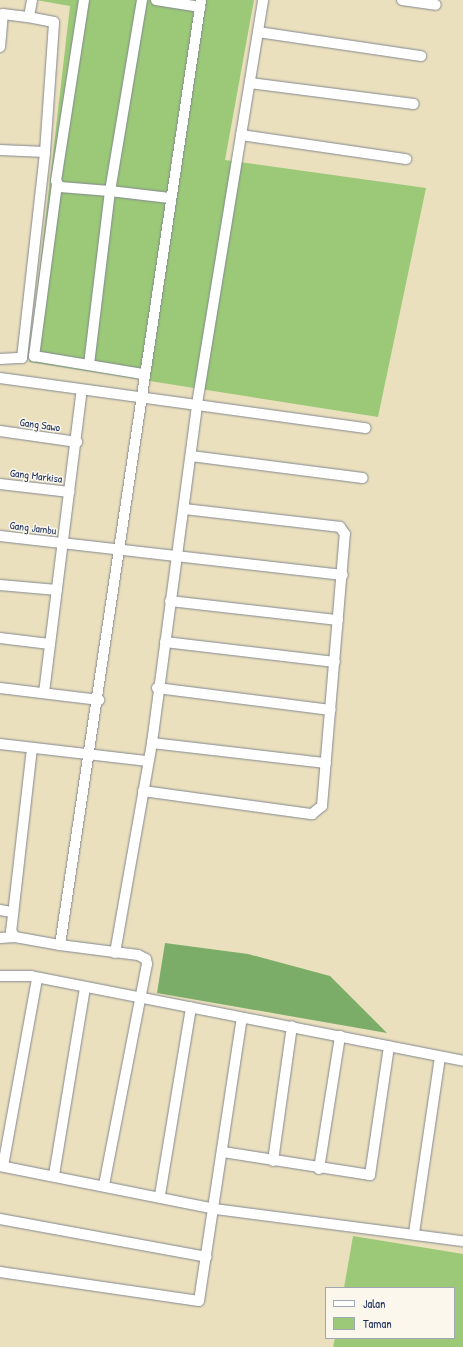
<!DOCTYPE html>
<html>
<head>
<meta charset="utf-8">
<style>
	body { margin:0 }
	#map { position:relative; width:463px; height:1347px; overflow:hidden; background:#ebe0be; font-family:"Patrick Hand",sans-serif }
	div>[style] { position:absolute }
	.green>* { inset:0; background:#9bc978 }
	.forest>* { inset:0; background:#7cad68 }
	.roads { filter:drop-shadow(0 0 1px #83888e) drop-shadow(0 0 1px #83888e) }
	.street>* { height:10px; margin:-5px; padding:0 5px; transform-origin:5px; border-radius:5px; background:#fff }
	span { translate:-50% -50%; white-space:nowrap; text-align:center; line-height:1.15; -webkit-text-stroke:3px #fbf7ec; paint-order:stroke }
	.street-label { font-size:11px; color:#1b2f5e }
	.legend { position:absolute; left:325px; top:1287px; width:130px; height:52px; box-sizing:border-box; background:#fbf7ec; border:1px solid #a1a7b3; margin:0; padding:5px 7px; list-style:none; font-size:12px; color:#1b2f5e }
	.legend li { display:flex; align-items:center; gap:8px; height:20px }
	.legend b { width:20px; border:1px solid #a1a7b3 }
</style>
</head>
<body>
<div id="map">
	<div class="green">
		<div style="clip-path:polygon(36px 0,254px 0,225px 160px,426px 188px,378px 417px,29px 362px,70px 6px)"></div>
		<div style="clip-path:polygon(353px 1236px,463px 1254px,463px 1347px,333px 1347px,335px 1338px,454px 1338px,454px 1288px,344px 1288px)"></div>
	</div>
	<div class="forest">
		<div style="clip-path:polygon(165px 943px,248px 954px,330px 976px,387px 1033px,157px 993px)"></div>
	</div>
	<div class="roads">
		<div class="street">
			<div style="left:84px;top:0;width:183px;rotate:98.8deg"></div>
			<div style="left:56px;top:181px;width:7px;rotate:56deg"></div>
			<div style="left:60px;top:187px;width:50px;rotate:4.6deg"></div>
			<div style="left:110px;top:191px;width:175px;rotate:96.9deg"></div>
			<div style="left:142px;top:0;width:194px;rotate:99.5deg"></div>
			<div style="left:110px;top:191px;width:60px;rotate:6.7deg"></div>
			<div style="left:156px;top:0;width:45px;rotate:9deg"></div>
			<div style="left:402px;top:0;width:34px;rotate:8deg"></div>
			<div style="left:258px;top:32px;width:165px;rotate:8.4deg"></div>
			<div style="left:0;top:47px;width:33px;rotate:-85deg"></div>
			<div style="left:3px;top:14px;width:26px;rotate:7deg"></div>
			<div style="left:250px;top:83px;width:165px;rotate:7.3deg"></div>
			<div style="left:241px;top:135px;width:167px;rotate:8.3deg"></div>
			<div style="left:0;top:150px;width:45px;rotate:2.5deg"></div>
			<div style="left:57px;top:184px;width:174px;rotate:97.6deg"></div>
			<div style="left:34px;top:356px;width:110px;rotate:9.4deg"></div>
			<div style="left:0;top:359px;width:22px;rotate:-3deg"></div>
			<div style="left:22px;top:358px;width:207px;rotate:-83.6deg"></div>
			<div style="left:45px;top:152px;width:130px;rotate:-86deg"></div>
			<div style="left:54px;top:22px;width:25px;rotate:-169deg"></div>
			<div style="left:29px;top:17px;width:17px;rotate:-80deg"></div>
			<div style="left:0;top:378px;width:369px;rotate:7.8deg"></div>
			<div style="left:0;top:431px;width:78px;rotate:8.1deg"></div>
			<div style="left:191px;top:456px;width:173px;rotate:7.3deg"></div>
			<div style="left:0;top:484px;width:70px;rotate:6.5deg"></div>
			<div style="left:0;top:536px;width:345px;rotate:6.5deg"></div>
			<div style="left:0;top:585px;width:57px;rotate:5deg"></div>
			<div style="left:170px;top:601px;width:169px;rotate:6.5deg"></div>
			<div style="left:0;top:638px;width:50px;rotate:6.8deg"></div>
			<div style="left:165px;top:642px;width:171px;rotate:6.7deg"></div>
			<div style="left:0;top:688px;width:100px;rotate:6.9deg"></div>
			<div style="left:157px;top:688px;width:175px;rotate:7.2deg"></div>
			<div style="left:44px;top:693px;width:305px;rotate:-82.9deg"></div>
			<div style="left:152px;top:743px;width:175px;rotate:6.6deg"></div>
			<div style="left:0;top:744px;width:149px;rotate:6.6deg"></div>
			<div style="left:32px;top:748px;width:184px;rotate:96.5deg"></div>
			<div style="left:11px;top:931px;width:7px;rotate:56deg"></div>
			<div style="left:15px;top:937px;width:46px;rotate:10.1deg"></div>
			<div style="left:143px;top:791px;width:171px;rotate:7.8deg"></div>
			<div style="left:312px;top:814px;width:13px;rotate:-39deg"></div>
			<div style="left:322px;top:806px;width:273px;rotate:-85.2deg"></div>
			<div style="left:345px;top:534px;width:9px;rotate:-126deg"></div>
			<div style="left:340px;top:527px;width:156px;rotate:-173.4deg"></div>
			<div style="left:0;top:910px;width:11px;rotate:10deg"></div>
			<div style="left:0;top:938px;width:15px;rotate:-4deg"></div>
			<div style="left:115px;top:953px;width:213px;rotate:-80deg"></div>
			<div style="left:152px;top:743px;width:342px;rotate:-82.4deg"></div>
			<div style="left:197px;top:404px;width:409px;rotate:-80.7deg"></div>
			<div style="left:0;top:976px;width:31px"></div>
			<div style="left:31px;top:976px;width:440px;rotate:11.1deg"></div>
			<div style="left:223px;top:1152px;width:149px;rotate:8.9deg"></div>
			<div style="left:370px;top:1175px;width:130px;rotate:-81.6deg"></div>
			<div style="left:273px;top:1161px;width:136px;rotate:-82deg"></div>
			<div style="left:0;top:1166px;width:219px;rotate:11.3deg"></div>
			<div style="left:215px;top:1209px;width:250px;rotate:7.4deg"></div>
			<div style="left:3px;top:1166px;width:191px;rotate:-79.7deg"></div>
			<div style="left:319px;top:1169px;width:135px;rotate:-81deg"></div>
			<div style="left:54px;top:1175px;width:190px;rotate:-80.6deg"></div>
			<div style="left:104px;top:1185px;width:225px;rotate:-79deg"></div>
			<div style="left:147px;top:964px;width:5px;rotate:-101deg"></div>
			<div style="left:146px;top:959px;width:9px;rotate:-153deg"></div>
			<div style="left:138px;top:955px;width:79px;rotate:-172.7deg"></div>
			<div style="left:60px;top:945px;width:955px;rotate:-81.51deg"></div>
			<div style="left:160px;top:1195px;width:190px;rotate:-80.6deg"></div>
			<div style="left:0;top:1219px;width:210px;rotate:10.4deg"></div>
			<div style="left:414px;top:1233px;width:178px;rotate:-81.6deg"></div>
			<div style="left:0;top:1272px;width:201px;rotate:8.3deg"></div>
			<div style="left:199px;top:1301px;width:286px;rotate:-81.4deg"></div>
		</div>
	</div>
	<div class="street-label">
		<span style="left:40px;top:425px;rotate:8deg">Gang Sawo</span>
		<span style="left:36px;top:476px;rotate:7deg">Gang Markisa</span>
		<span style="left:33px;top:528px;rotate:7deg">Gang Jambu</span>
	</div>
	<ul class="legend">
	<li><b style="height:5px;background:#fff"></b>Jalan</li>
	<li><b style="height:11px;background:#9bc978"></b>Taman</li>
	</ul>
</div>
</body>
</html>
